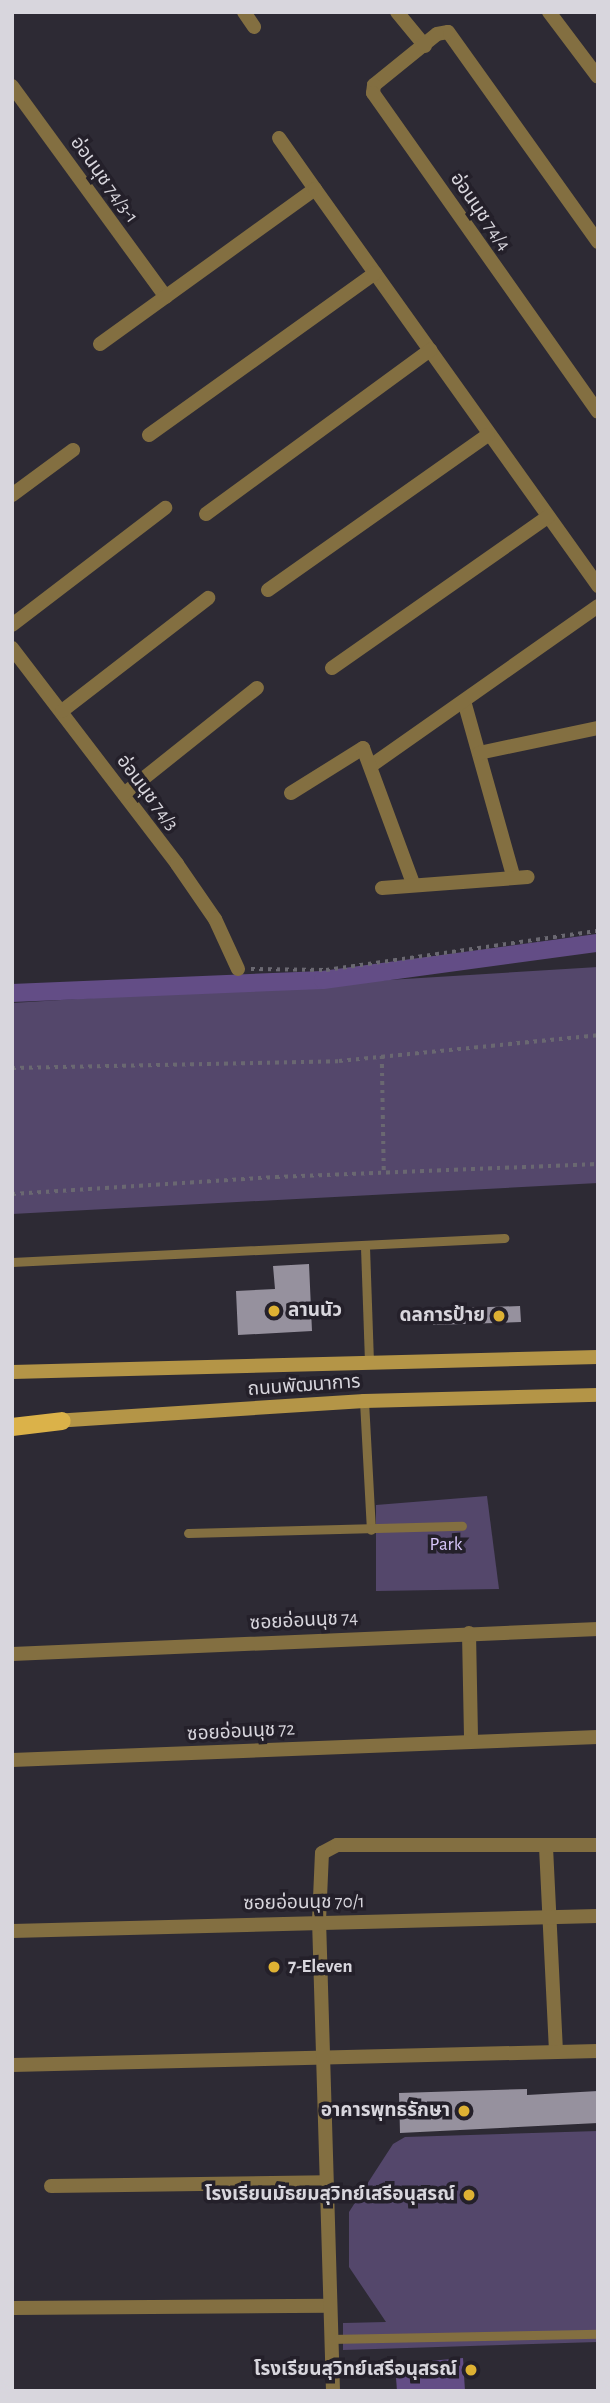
<!DOCTYPE html>
<html>
<head>
<meta charset="utf-8">
<style>
	body { margin:0 }
	#map { position:relative; width:610px; height:2403px; overflow:hidden; background:#2d2a34; font-family:"Alegreya Sans","Noto Sans Thai",sans-serif }
	div>[style] { position:absolute }
	.green>* { inset:0; background:#54476b }
	.water>* { inset:0; background:#634d86 }
	.canal>* { height:18px; margin:-9px; padding:0 9px; transform-origin:9px; border-radius:9px; background:#634d86 }
	.building>* { inset:0; background:#96919e }
	.path>* { height:3.5px; margin-top:-1.75px; transform-origin:0; background:repeating-linear-gradient(90deg,#6a6871 0 3.5px,transparent 0 8.5px) }
	.service>* { height:9px; margin:-4.5px; padding:0 4.5px; transform-origin:4.5px; border-radius:4.5px; background:#836f41 }
	.minor>* { height:14px; margin:-7px; padding:0 7px; transform-origin:7px; border-radius:7px; background:#836f41 }
	.tertiary>* { height:14px; margin:-7px; padding:0 7px; transform-origin:7px; border-radius:7px; background:#836f41 }
	.secondary>* { height:14px; margin:-7px; padding:0 7px; transform-origin:7px; border-radius:7px; background:#b49547 }
	.primary>* { height:18px; margin:-9px; padding:0 9px; transform-origin:9px; border-radius:9px; background:#dbb249 }
	.dots>* { width:19px; height:19px; translate:-50% -50%; box-sizing:border-box; border:4px solid #24202a; border-radius:50% }
	span { translate:-50% -50%; white-space:nowrap; text-align:center; line-height:1.15; -webkit-text-stroke:7px #24202a; paint-order:stroke }
	.street-label { font-size:19px; color:#d8d6dd }
	.poi-label { font-size:19px; color:#d8d6dd; font-weight:700 }
	.left { translate:0 -50%; text-align:left }
	.right { translate:-100% -50%; text-align:right }
	.park-label { font-size:19px; color:#d9c7fb }
	.frame { position:absolute; inset:0; border:14px solid #d8d6dd; pointer-events:none }
</style>
</head>
<body>
<div id="map">
	<div class="green">
		<div style="clip-path:polygon(598px 967px,598px 1183px,12px 1214px,12px 1003px)"></div>
		<div style="clip-path:polygon(487px 1496px,499px 1589px,376px 1591px,376px 1505px)"></div>
		<div style="clip-path:polygon(598px 2131px,598px 2342px,343px 2350px,343px 2323px,386px 2322px,349px 2267px,349px 2212px,393px 2144px,405px 2137px)"></div>
	</div>
	<div class="water">
		<div style="clip-path:polygon(463px 2358px,465px 2391px,397px 2391px,395px 2364px)"></div>
	</div>
	<div class="canal">
		<div style="left:12px;top:993px;width:311px;rotate:-2.4deg"></div>
		<div style="left:323px;top:980px;width:277px;rotate:-7.7deg"></div>
	</div>
	<div class="building">
		<div style="clip-path:polygon(309px 1264px,312px 1331px,238px 1335px,236px 1291px,275px 1289px,273px 1266px)"></div>
		<div style="clip-path:polygon(520px 1306px,521px 1322px,433px 1325px,433px 1309px)"></div>
		<div style="clip-path:polygon(527px 2089px,527px 2095px,598px 2091px,598px 2123px,400px 2133px,399px 2093px)"></div>
	</div>
	<div class="path">
		<div style="left:251px;top:969px;width:75px;rotate:0.8deg"></div>
		<div style="left:326px;top:970px;width:275px;rotate:-8.2deg"></div>
		<div style="left:382px;top:1056px;width:117px;rotate:89deg"></div>
		<div style="left:12px;top:1068px;width:327px;rotate:-1.2deg"></div>
		<div style="left:339px;top:1061px;width:260px;rotate:-5.7deg"></div>
		<div style="left:12px;top:1194px;width:265px;rotate:-3.7deg"></div>
		<div style="left:276px;top:1177px;width:322px;rotate:-2.3deg"></div>
	</div>
	<div class="service">
		<div style="left:365px;top:1247px;width:116px;rotate:88deg"></div>
		<div style="left:12px;top:1262px;width:493px;rotate:-2.8deg"></div>
		<div style="left:364px;top:1401px;width:129px;rotate:86.9deg"></div>
		<div style="left:188px;top:1533px;width:274px;rotate:-1.5deg"></div>
		<div style="left:330px;top:2339px;width:268px;rotate:-1.1deg"></div>
	</div>
	<div class="minor">
		<div style="left:244px;top:12px;width:18px;rotate:56deg"></div>
		<div style="left:397px;top:12px;width:44px;rotate:50.5deg"></div>
		<div style="left:549px;top:12px;width:81px;rotate:53deg"></div>
		<div style="left:12px;top:86px;width:261px;rotate:53.9deg"></div>
		<div style="left:279px;top:138px;width:62px;rotate:54.8deg"></div>
		<div style="left:598px;top:242px;width:258px;rotate:-125.5deg"></div>
		<div style="left:448px;top:32px;width:11px;rotate:170deg"></div>
		<div style="left:437px;top:34px;width:81px;rotate:141deg"></div>
		<div style="left:374px;top:85px;width:8px;rotate:97deg"></div>
		<div style="left:373px;top:93px;width:390px;rotate:54.8deg"></div>
		<div style="left:100px;top:344px;width:265px;rotate:-35.8deg"></div>
		<div style="left:315px;top:189px;width:488px;rotate:54.5deg"></div>
		<div style="left:149px;top:435px;width:278px;rotate:-35.6deg"></div>
		<div style="left:12px;top:495px;width:76px;rotate:-36.4deg"></div>
		<div style="left:206px;top:514px;width:278px;rotate:-36.2deg"></div>
		<div style="left:268px;top:590px;width:269px;rotate:-35.2deg"></div>
		<div style="left:12px;top:625px;width:193px;rotate:-37.4deg"></div>
		<div style="left:12px;top:648px;width:272px;rotate:52.6deg"></div>
		<div style="left:177px;top:864px;width:67px;rotate:55.4deg"></div>
		<div style="left:215px;top:919px;width:55px;rotate:65.3deg"></div>
		<div style="left:332px;top:668px;width:264px;rotate:-35deg"></div>
		<div style="left:464px;top:701px;width:181px;rotate:74.3deg"></div>
		<div style="left:62px;top:711px;width:185px;rotate:-37.7deg"></div>
		<div style="left:479px;top:753px;width:122px;rotate:-11.9deg"></div>
		<div style="left:372px;top:765px;width:276px;rotate:-35.1deg"></div>
		<div style="left:291px;top:793px;width:85px;rotate:-32deg"></div>
		<div style="left:363px;top:748px;width:144px;rotate:69.7deg"></div>
		<div style="left:124px;top:794px;width:170px;rotate:-38.6deg"></div>
		<div style="left:382px;top:888px;width:146px;rotate:-4.3deg"></div>
		<div style="left:469px;top:1633px;width:106px;rotate:88.9deg"></div>
		<div style="left:12px;top:1654px;width:587px;rotate:-2.44deg"></div>
		<div style="left:12px;top:1760px;width:586px;rotate:-2.25deg"></div>
		<div style="left:546px;top:1847px;width:205px;rotate:87.2deg"></div>
		<div style="left:12px;top:2065px;width:586px;rotate:-1.37deg"></div>
		<div style="left:51px;top:2186px;width:274px;rotate:-0.8deg"></div>
		<div style="left:12px;top:2308px;width:317px;rotate:-0.4deg"></div>
		<div style="left:333px;top:2391px;width:470px;rotate:-91.7deg"></div>
		<div style="left:319px;top:1921px;width:68px;rotate:-87.5deg"></div>
		<div style="left:322px;top:1853px;width:17px;rotate:-28deg"></div>
		<div style="left:337px;top:1845px;width:261px"></div>
	</div>
	<div class="tertiary">
		<div style="left:12px;top:1931px;width:586px;rotate:-1.47deg"></div>
	</div>
	<div class="secondary">
		<div style="left:12px;top:1372px;width:586px;rotate:-1.47deg"></div>
		<div style="left:54px;top:1421px;width:311px;rotate:-3.7deg"></div>
		<div style="left:364px;top:1401px;width:234px;rotate:-1.5deg"></div>
	</div>
	<div class="primary">
		<div style="left:12px;top:1427px;width:50px;rotate:-6.8deg"></div>
	</div>
	<div class="dots">
		<div style="left:274px;top:1311px;background:#deb133"></div>
		<div style="left:499px;top:1316px;background:#deb133"></div>
		<div style="left:274px;top:1967px;background:#deb133"></div>
		<div style="left:464px;top:2111px;background:#deb133"></div>
		<div style="left:469px;top:2195px;background:#deb133"></div>
		<div style="left:471px;top:2370px;background:#deb133"></div>
	</div>
	<div class="street-label">
		<span style="left:104px;top:180px;rotate:54deg">อ่อนนุช 74/3-1</span>
		<span style="left:480px;top:212px;rotate:55deg">อ่อนนุช 74/4</span>
		<span style="left:147px;top:793px;rotate:53deg">อ่อนนุช 74/3</span>
		<span style="left:304px;top:1386px;rotate:-4deg">ถนนพัฒนาการ</span>
		<span style="left:304px;top:1621px;rotate:-3deg">ซอยอ่อนนุช 74</span>
		<span style="left:241px;top:1732px;rotate:-3deg">ซอยอ่อนนุช 72</span>
		<span style="left:304px;top:1903px;rotate:-1deg">ซอยอ่อนนุช 70/1</span>
	</div>
	<div class="poi-label">
		<span class="left" style="left:288px;top:1311px">ลานนัว</span>
		<span class="right" style="left:485px;top:1316px">ดลการป้าย</span>
		<span class="left" style="left:288px;top:1967px">7-Eleven</span>
		<span class="right" style="left:450px;top:2111px">อาคารพุทธรักษา</span>
		<span class="right" style="left:455px;top:2195px">โรงเรียนมัธยมสุวิทย์เสรีอนุสรณ์</span>
		<span class="right" style="left:457px;top:2370px">โรงเรียนสุวิทย์เสรีอนุสรณ์</span>
	</div>
	<div class="park-label">
		<span style="left:446px;top:1545px">Park</span>
	</div>
	<div class="frame"></div>
</div>
</body>
</html>
